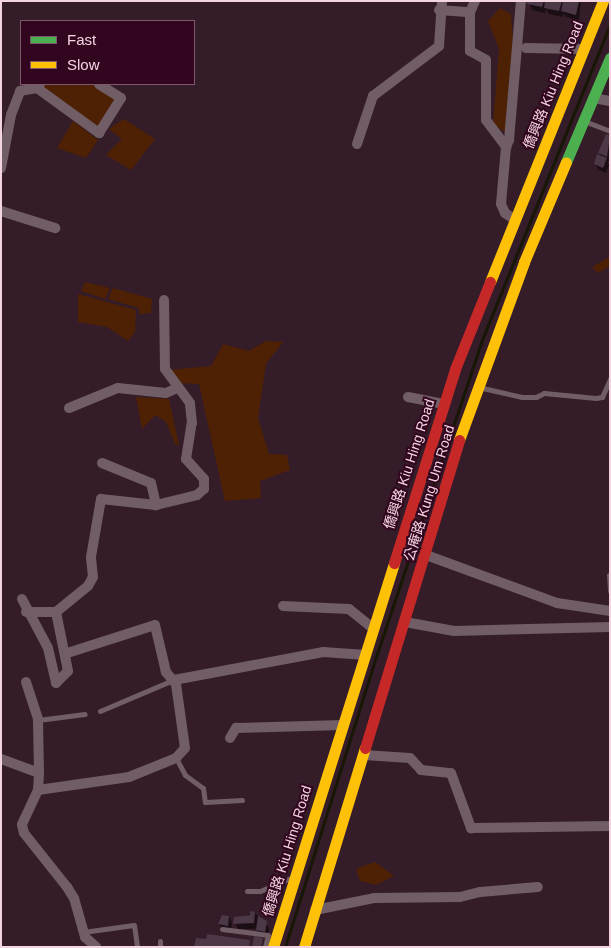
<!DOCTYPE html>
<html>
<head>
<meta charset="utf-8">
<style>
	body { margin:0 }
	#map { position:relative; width:611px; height:948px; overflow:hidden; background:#341c28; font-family:Helvetica,"Noto Sans TC",sans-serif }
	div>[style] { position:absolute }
	.green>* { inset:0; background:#4e2105 }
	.shadow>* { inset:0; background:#0007 }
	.stream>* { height:2.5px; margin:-1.25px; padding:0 1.25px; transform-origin:1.25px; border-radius:1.25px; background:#181705 }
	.building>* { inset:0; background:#4c3846 }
	.lane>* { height:5px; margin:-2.5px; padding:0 2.5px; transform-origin:2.5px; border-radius:2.5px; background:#705d66 }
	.street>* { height:10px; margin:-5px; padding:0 5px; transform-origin:5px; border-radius:5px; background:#705d66 }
	.fast>* { height:11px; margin:-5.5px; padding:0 5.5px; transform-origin:5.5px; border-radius:5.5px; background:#4caf50 }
	.slow>* { height:11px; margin:-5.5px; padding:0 5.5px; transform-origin:5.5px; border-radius:5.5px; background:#ffc107 }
	.jam>* { height:11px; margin:-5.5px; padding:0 5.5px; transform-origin:5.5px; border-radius:5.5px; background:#c62828 }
	span { translate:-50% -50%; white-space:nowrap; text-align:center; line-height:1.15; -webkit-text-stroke:4px #33061f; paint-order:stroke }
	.street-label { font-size:14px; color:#f3d4e1 }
	.frame { position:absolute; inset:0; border:2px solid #f3d4e1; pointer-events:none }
	.legend { position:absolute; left:20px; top:20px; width:175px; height:65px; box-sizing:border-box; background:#33061f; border:1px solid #80586d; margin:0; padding:6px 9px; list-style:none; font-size:15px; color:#f3d4e1 }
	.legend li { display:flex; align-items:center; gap:10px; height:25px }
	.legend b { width:25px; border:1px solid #80586d }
</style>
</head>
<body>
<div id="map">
	<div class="green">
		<div style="clip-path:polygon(500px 8px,511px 14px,513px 40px,505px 132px,493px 124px,499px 49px,488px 21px)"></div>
		<div style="clip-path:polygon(44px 84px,93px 84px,118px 100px,99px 128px,41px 89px)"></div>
		<div style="clip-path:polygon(124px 119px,155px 139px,131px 170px,106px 155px,122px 139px,109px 129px)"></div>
		<div style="clip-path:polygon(73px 121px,98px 140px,86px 158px,57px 148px)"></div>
		<div style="clip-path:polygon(610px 257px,610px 266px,598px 273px,592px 267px)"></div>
		<div style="clip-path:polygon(85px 282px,110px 288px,105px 299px,81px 291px)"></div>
		<div style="clip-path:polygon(113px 288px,152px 299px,151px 313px,139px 314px,139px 308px,108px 299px)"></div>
		<div style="clip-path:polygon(78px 294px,136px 310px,135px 332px,128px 341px,107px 327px,78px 322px)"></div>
		<div style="clip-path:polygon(266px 341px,283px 342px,266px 364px,258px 418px,269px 454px,287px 455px,290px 470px,260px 481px,261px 498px,225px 501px,199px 384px,177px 383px,169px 370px,211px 366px,223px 344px,249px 351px)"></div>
		<div style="clip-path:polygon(136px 397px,169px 399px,179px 445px,175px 444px,166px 422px,155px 415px,142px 429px)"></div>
		<div style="clip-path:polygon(375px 862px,394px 876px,376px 885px,360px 881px,356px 869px)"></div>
	</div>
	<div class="shadow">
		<div style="clip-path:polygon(529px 1px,581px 1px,579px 20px,566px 17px,563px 13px,563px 17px,549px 14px,546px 9px,545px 13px,532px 10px)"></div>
		<div style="clip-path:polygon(610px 137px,610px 162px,607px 161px,609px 165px,606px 173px,599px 170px,595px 164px,602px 158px,599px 153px)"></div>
		<div style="clip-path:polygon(255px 913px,269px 928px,268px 937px,261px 936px,258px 929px,238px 929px,235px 923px,235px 918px)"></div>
		<div style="clip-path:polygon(229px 917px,232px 923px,231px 931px,223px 930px,219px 924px)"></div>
	</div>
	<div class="stream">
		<div style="left:285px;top:947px;width:307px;rotate:-72.6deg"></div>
		<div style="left:377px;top:654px;width:331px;rotate:-71.5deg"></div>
		<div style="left:482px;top:340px;width:341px;rotate:-67.9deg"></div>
	</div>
	<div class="building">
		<div style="clip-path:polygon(527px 1px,544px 1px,542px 7px,527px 4px)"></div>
		<div style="clip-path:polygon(545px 1px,562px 1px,559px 11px,544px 8px)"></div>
		<div style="clip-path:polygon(563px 1px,579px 1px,576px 15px,561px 11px)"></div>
		<div style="clip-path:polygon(606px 134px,610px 136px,607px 157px,598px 153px)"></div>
		<div style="clip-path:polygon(597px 154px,607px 158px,603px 168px,594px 164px)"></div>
		<div style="clip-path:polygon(250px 911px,255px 912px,254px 923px,233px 924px,234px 917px,250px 915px)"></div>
		<div style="clip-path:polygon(222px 915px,229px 916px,228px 926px,218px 924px)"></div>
		<div style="clip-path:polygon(258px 916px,267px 921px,265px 932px,256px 930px)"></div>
		<div style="clip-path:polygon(207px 934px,250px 940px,249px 947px,194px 947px,196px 938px,206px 939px)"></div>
		<div style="clip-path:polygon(254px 936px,263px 938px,261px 947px,252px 947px)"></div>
	</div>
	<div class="lane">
		<div style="left:584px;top:121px;width:28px;rotate:21deg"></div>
		<div style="left:478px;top:387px;width:45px;rotate:12.8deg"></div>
		<div style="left:522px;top:397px;width:14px"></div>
		<div style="left:536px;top:397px;width:9px;rotate:-27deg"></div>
		<div style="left:544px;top:393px;width:52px;rotate:5.5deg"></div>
		<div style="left:596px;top:398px;width:6px;rotate:-9deg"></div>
		<div style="left:602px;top:397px;width:20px;rotate:-66deg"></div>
		<div style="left:609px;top:575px;width:16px;rotate:86deg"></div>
		<div style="left:100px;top:711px;width:79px;rotate:-23deg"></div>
		<div style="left:38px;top:720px;width:47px;rotate:-7.3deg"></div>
		<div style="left:176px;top:758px;width:19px;rotate:62deg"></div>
		<div style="left:185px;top:775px;width:22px;rotate:36deg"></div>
		<div style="left:203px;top:788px;width:14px;rotate:82deg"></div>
		<div style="left:205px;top:802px;width:37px;rotate:-3deg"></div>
		<div style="left:247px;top:891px;width:13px"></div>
		<div style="left:260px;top:891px;width:34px;rotate:-23deg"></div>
		<div style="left:222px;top:929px;width:46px;rotate:7.4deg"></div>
		<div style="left:268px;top:935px;width:12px;rotate:104deg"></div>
		<div style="left:83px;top:932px;width:51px;rotate:-7.8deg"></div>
		<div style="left:134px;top:925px;width:22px;rotate:82deg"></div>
		<div style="left:160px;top:947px;width:6px;rotate:-90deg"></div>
	</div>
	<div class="street">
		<div style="left:475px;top:1px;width:12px;rotate:114deg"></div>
		<div style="left:470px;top:12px;width:39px;rotate:90deg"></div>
		<div style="left:470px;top:51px;width:18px;rotate:29deg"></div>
		<div style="left:486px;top:60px;width:60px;rotate:90deg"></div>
		<div style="left:486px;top:120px;width:34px;rotate:53deg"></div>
		<div style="left:506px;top:147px;width:57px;rotate:95deg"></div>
		<div style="left:501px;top:204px;width:10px;rotate:66deg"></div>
		<div style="left:505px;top:213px;width:11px;rotate:34deg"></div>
		<div style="left:439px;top:10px;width:31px;rotate:4deg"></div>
		<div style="left:526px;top:48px;width:58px;rotate:1deg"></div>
		<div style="left:37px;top:88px;width:77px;rotate:36deg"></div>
		<div style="left:99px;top:133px;width:41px;rotate:-57.8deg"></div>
		<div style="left:121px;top:98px;width:26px;rotate:-148deg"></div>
		<div style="left:593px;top:98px;width:17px;rotate:10deg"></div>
		<div style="left:357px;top:144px;width:51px;rotate:-71.6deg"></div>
		<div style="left:373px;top:96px;width:83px;rotate:-37.1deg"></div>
		<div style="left:439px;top:46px;width:45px;rotate:-86.2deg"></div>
		<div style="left:506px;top:147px;width:8px;rotate:-67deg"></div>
		<div style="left:509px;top:140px;width:140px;rotate:-85.1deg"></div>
		<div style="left:1px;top:168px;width:54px;rotate:-79.3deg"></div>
		<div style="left:11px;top:115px;width:26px;rotate:-69deg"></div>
		<div style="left:20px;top:91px;width:17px;rotate:-10deg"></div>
		<div style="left:37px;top:88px;width:5px;rotate:-53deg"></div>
		<div style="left:1px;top:211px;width:57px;rotate:17.5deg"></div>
		<div style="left:408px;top:397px;width:37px;rotate:11deg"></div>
		<div style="left:69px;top:408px;width:53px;rotate:-22.2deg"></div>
		<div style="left:118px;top:388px;width:48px;rotate:5.9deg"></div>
		<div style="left:166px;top:393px;width:12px;rotate:-24deg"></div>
		<div style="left:102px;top:463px;width:53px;rotate:22.2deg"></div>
		<div style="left:151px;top:483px;width:23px;rotate:77deg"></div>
		<div style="left:426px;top:555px;width:140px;rotate:20.1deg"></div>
		<div style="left:557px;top:603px;width:54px;rotate:8.6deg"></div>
		<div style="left:22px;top:599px;width:55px;rotate:62deg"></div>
		<div style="left:48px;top:648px;width:36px;rotate:77deg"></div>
		<div style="left:56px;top:683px;width:17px;rotate:-45deg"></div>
		<div style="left:68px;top:671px;width:60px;rotate:-101.5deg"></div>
		<div style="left:283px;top:606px;width:66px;rotate:2.6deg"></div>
		<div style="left:349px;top:609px;width:32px;rotate:39deg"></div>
		<div style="left:26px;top:612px;width:30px"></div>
		<div style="left:56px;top:612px;width:41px;rotate:-39.1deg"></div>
		<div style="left:88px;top:586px;width:10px;rotate:-61deg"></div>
		<div style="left:93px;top:577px;width:20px;rotate:-96deg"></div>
		<div style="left:91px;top:557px;width:59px;rotate:-80.2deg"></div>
		<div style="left:101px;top:499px;width:55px;rotate:6.2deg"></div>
		<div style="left:156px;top:505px;width:42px;rotate:-13.7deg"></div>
		<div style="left:197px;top:495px;width:9px;rotate:-41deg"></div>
		<div style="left:204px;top:489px;width:10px;rotate:-90deg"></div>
		<div style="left:204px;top:479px;width:27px;rotate:-132deg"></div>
		<div style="left:186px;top:459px;width:36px;rotate:-81deg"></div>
		<div style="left:192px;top:423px;width:20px;rotate:-96deg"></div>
		<div style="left:190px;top:403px;width:42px;rotate:-126.3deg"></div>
		<div style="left:165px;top:369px;width:69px;rotate:-90.8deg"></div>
		<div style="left:405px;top:622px;width:50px;rotate:10.4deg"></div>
		<div style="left:454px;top:631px;width:156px;rotate:-1.5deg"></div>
		<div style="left:174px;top:680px;width:152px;rotate:-10.6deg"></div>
		<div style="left:323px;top:652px;width:43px;rotate:4deg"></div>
		<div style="left:26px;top:682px;width:40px;rotate:72deg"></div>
		<div style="left:38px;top:720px;width:53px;rotate:88.9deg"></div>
		<div style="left:39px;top:773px;width:17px;rotate:93deg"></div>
		<div style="left:38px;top:790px;width:38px;rotate:115deg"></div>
		<div style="left:22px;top:825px;width:8px;rotate:76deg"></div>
		<div style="left:24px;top:833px;width:69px;rotate:51.5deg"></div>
		<div style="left:67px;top:887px;width:13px;rotate:58deg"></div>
		<div style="left:74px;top:898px;width:41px;rotate:74.2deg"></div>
		<div style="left:85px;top:937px;width:15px;rotate:42deg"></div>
		<div style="left:230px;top:738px;width:12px;rotate:-59deg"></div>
		<div style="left:236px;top:728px;width:107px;rotate:-1.6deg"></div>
		<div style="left:364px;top:755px;width:46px;rotate:3.7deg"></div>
		<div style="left:410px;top:758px;width:16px;rotate:47deg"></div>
		<div style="left:421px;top:770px;width:30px;rotate:6deg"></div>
		<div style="left:451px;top:773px;width:59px;rotate:70deg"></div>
		<div style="left:471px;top:828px;width:139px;rotate:-0.8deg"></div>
		<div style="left:1px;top:759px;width:40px;rotate:20.2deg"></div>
		<div style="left:38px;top:790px;width:92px;rotate:-8.1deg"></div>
		<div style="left:129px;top:777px;width:51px;rotate:-22deg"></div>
		<div style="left:176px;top:758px;width:13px;rotate:-48deg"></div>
		<div style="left:185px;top:748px;width:65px;rotate:-98deg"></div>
		<div style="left:176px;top:684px;width:16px;rotate:-130deg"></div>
		<div style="left:166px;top:672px;width:48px;rotate:-103.2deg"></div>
		<div style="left:155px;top:625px;width:92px;rotate:162.3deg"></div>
		<div style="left:315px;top:910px;width:60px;rotate:-11.5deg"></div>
		<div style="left:374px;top:898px;width:86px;rotate:-0.7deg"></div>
		<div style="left:460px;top:897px;width:21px;rotate:-14deg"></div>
		<div style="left:480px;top:892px;width:58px;rotate:-4.9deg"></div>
	</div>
	<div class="fast">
		<div style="left:566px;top:162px;width:113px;rotate:-67.1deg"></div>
	</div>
	<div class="slow">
		<div style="left:490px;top:282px;width:303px;rotate:-68.1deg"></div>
		<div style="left:459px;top:440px;width:189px;rotate:-69.9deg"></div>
		<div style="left:524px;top:262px;width:108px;rotate:-67.2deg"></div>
		<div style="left:273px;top:947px;width:403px;rotate:-72.5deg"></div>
		<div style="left:304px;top:947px;width:208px;rotate:-73deg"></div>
	</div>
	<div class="jam">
		<div style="left:394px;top:563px;width:203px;rotate:-72.5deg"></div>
		<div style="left:455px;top:369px;width:94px;rotate:-68.1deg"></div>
		<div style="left:365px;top:748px;width:322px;rotate:-73deg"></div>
	</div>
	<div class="street-label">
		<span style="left:553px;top:85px;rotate:-68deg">僑興路 Kiu Hing Road</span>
		<span style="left:409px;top:464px;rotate:-72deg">僑興路 Kiu Hing Road</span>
		<span style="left:429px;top:493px;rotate:-73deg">公庵路 Kung Um Road</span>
		<span style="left:287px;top:851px;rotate:-73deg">僑興路 Kiu Hing Road</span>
	</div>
	<div class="frame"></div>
	<ul class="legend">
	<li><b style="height:6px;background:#4caf50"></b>Fast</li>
	<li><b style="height:6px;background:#ffc107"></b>Slow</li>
	</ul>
</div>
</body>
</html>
